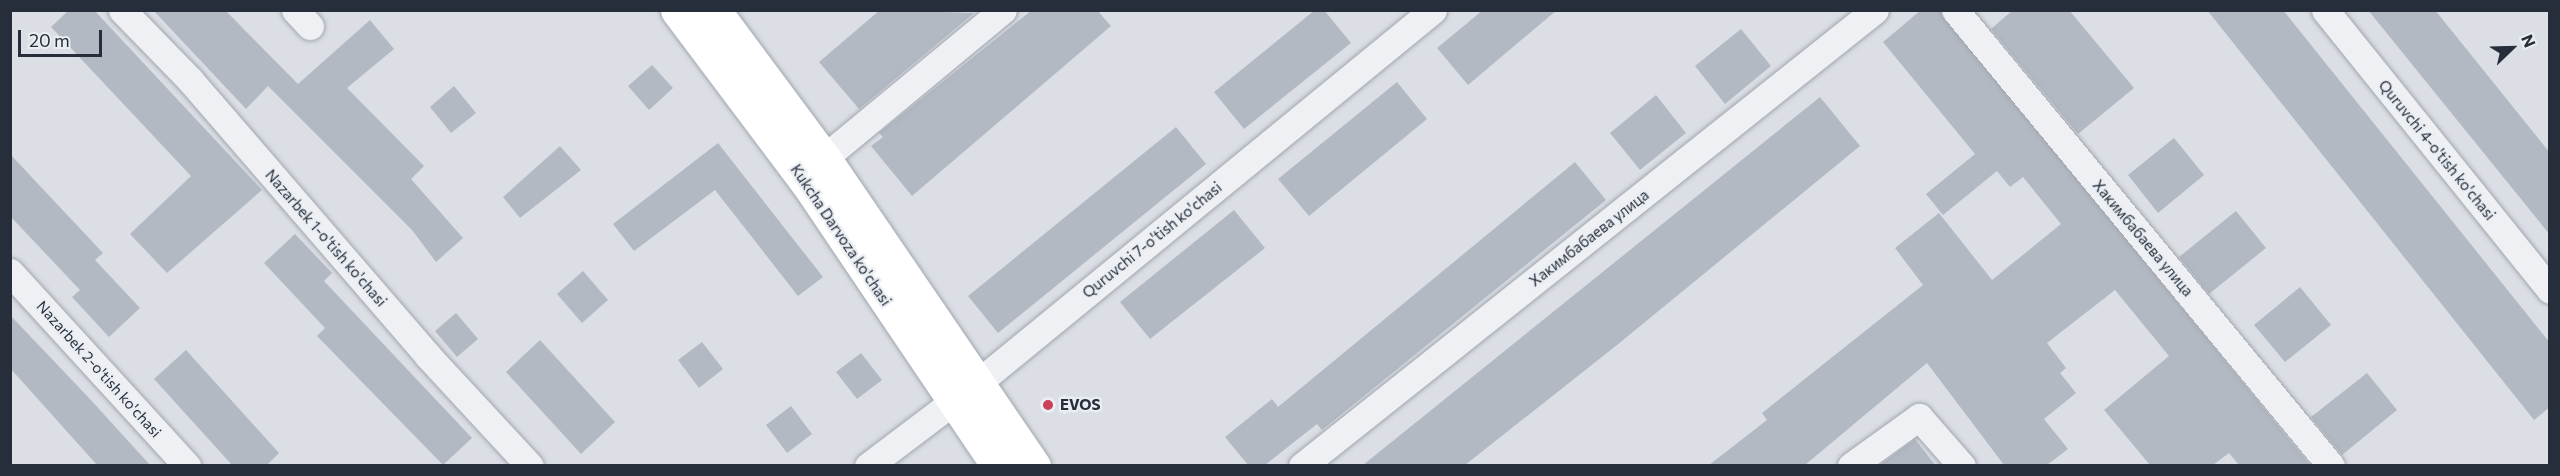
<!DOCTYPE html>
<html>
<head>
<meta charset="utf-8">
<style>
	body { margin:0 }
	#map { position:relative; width:2560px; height:476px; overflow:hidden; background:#dbdfe5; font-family:Commissioner,sans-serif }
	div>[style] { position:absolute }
	.building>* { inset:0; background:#b3b9c2 }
	.roads { filter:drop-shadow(0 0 2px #a1a6af) drop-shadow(0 0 2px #a1a6af) }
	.minor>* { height:27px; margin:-13.5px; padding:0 13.5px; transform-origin:13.5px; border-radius:13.5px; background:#eef0f4 }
	.primary>* { height:33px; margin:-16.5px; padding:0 16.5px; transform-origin:16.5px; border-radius:16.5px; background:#fff }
	.dots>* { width:16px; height:16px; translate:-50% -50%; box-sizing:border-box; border:3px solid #eaeef3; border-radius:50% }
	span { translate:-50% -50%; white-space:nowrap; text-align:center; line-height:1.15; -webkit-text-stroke:4.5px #eaeef3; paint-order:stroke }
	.street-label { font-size:15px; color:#262e3b }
	.poi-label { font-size:15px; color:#262e3b; font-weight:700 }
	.left { translate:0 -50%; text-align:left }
	.frame { position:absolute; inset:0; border:12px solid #262e3b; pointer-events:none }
	.north { position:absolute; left:2482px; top:18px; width:60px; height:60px; -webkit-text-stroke:4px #eaeef3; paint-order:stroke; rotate:67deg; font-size:16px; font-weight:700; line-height:24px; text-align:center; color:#262e3b }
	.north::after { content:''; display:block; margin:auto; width:21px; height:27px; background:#262e3b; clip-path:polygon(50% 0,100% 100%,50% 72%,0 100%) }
	.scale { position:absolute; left:18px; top:30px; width:84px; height:27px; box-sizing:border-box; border:3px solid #262e3b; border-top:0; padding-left:8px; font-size:18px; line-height:21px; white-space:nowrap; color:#262e3b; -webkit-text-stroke:4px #eaeef3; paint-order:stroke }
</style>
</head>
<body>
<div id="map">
	<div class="building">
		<div style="clip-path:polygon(69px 10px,94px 10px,262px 190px,167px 273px,130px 234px,191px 176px,51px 27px)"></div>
		<div style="clip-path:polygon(153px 10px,225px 10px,298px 84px,370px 20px,394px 49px,347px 88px,424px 166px,411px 179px,463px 238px,436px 262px,412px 230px,268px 86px,246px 109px)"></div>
		<div style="clip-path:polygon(880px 10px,974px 13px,859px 109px,819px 62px)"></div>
		<div style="clip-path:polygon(1032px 10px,1097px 10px,1111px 26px,912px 196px,871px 146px,883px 137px,879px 133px)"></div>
		<div style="clip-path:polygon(1315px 10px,1324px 10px,1351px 43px,1244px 129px,1214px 92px)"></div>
		<div style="clip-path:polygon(1483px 10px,1557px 10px,1468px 85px,1437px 48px)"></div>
		<div style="clip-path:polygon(1921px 10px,1940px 10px,2310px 465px,2239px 465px,2229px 453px,2213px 465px,2150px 465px,2104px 410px,2169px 356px,2115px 290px,2047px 343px,2066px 368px,2060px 373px,2076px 393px,2044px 419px,2068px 449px,2047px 465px,2004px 465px,1927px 363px,1805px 465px,1709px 465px,1767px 420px,1762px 413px,1923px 285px,1895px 248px,1939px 213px,1992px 280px,2061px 224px,2023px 177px,2010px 187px,1997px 171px,1943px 215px,1926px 194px,1975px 154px,1883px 42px)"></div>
		<div style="clip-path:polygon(2013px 10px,2069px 10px,2134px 88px,2078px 134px,1991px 29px)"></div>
		<div style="clip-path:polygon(2207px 10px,2283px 10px,2550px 343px,2550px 407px,2534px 420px)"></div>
		<div style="clip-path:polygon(2368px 10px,2435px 10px,2550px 153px,2550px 235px)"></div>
		<div style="clip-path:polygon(1741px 29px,1771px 66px,1725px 104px,1695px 66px)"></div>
		<div style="clip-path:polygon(652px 65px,673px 88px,649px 110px,628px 86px)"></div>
		<div style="clip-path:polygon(1397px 82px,1427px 119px,1309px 216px,1278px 179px)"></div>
		<div style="clip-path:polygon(454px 86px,476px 113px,451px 133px,430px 107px)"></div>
		<div style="clip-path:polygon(1656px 95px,1686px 133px,1640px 170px,1610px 133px)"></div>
		<div style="clip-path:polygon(1820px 97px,1860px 146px,1617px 345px,1465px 465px,1363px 465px)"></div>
		<div style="clip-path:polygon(1176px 127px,1206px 164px,998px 333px,968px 296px)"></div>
		<div style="clip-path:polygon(2174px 138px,2204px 175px,2158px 213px,2128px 175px)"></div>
		<div style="clip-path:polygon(718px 143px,823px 277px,798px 296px,715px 190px,634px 251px,613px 224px)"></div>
		<div style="clip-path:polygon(560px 146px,581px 170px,520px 218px,503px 197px)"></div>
		<div style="clip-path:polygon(10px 154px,103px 253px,95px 260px,140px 308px,109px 337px,72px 297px,80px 290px,10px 216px)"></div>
		<div style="clip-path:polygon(1575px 162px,1606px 200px,1322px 430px,1317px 424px,1265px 465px,1248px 465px,1225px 437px,1272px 399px,1278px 407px)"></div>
		<div style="clip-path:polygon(1234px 210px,1265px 248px,1150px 339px,1120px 302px)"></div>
		<div style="clip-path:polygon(2236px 211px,2266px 248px,2209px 294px,2179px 257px)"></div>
		<div style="clip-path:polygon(295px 234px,332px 273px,324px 281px,472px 438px,443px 465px,317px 336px,325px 328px,264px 263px)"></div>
		<div style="clip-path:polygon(583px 271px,608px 300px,582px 323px,557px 294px)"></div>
		<div style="clip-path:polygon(2300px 287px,2331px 325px,2285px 362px,2254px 325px)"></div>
		<div style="clip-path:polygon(456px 313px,478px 339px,457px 357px,435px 331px)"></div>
		<div style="clip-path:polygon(10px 315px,89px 398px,150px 465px,97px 465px,10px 368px)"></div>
		<div style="clip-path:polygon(540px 340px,615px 422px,581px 454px,506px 372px)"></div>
		<div style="clip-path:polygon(702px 342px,723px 369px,699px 388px,678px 360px)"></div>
		<div style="clip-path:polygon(186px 350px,279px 453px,267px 465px,232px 465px,154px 379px)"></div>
		<div style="clip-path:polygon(861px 353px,882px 380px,857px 399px,836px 372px)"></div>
		<div style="clip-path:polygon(2367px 373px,2397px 410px,2342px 455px,2311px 417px)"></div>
		<div style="clip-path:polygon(791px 406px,812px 434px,787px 453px,766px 425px)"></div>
		<div style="clip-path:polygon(1915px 439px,1935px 465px,1880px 465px)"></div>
	</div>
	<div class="roads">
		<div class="minor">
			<div style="left:122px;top:10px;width:98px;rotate:45.8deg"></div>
			<div style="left:190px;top:80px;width:364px;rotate:49.2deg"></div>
			<div style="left:428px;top:356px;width:150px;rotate:47.2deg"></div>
			<div style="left:295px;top:10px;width:22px;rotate:47deg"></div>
			<div style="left:1955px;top:10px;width:591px;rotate:50.49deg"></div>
			<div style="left:2325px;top:10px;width:359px;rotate:51.2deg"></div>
			<div style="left:824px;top:158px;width:232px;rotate:-39.6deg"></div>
			<div style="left:10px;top:272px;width:263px;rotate:47.6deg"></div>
			<div style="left:868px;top:466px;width:134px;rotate:-37.1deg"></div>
			<div style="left:975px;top:385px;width:592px;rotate:-39.31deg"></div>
			<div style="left:1302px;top:466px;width:732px;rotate:-38.51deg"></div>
			<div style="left:1851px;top:466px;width:84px;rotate:-35.8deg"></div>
			<div style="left:1919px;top:417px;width:65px;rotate:48.7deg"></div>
		</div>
		<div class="primary">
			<div style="left:677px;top:10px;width:216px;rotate:53.1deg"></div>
			<div style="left:807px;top:183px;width:341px;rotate:56deg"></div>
			<div style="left:714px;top:10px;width:184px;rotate:53.4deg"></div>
			<div style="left:824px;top:158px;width:373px;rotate:55.7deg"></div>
		</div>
	</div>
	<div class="dots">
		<div style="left:1048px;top:405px;background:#ca4158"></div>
	</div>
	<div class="street-label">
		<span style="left:2437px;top:150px;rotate:51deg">Quruvchi 4-o'tish ko'chasi</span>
		<span style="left:841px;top:235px;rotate:56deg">Kukcha Darvoza ko'chasi</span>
		<span style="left:326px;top:238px;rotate:49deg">Nazarbek 1-o'tish ko'chasi</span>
		<span style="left:1589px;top:238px;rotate:-38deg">Хакимбабаева улица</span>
		<span style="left:2143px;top:238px;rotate:50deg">Хакимбабаева улица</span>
		<span style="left:1152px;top:240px;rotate:-39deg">Quruvchi 7-o'tish ko'chasi</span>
		<span style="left:99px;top:369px;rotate:48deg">Nazarbek 2-o'tish ko'chasi</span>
	</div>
	<div class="poi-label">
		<span class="left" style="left:1060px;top:405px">EVOS</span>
	</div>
	<div class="frame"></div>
	<div class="north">N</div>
	<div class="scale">20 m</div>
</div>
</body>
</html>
